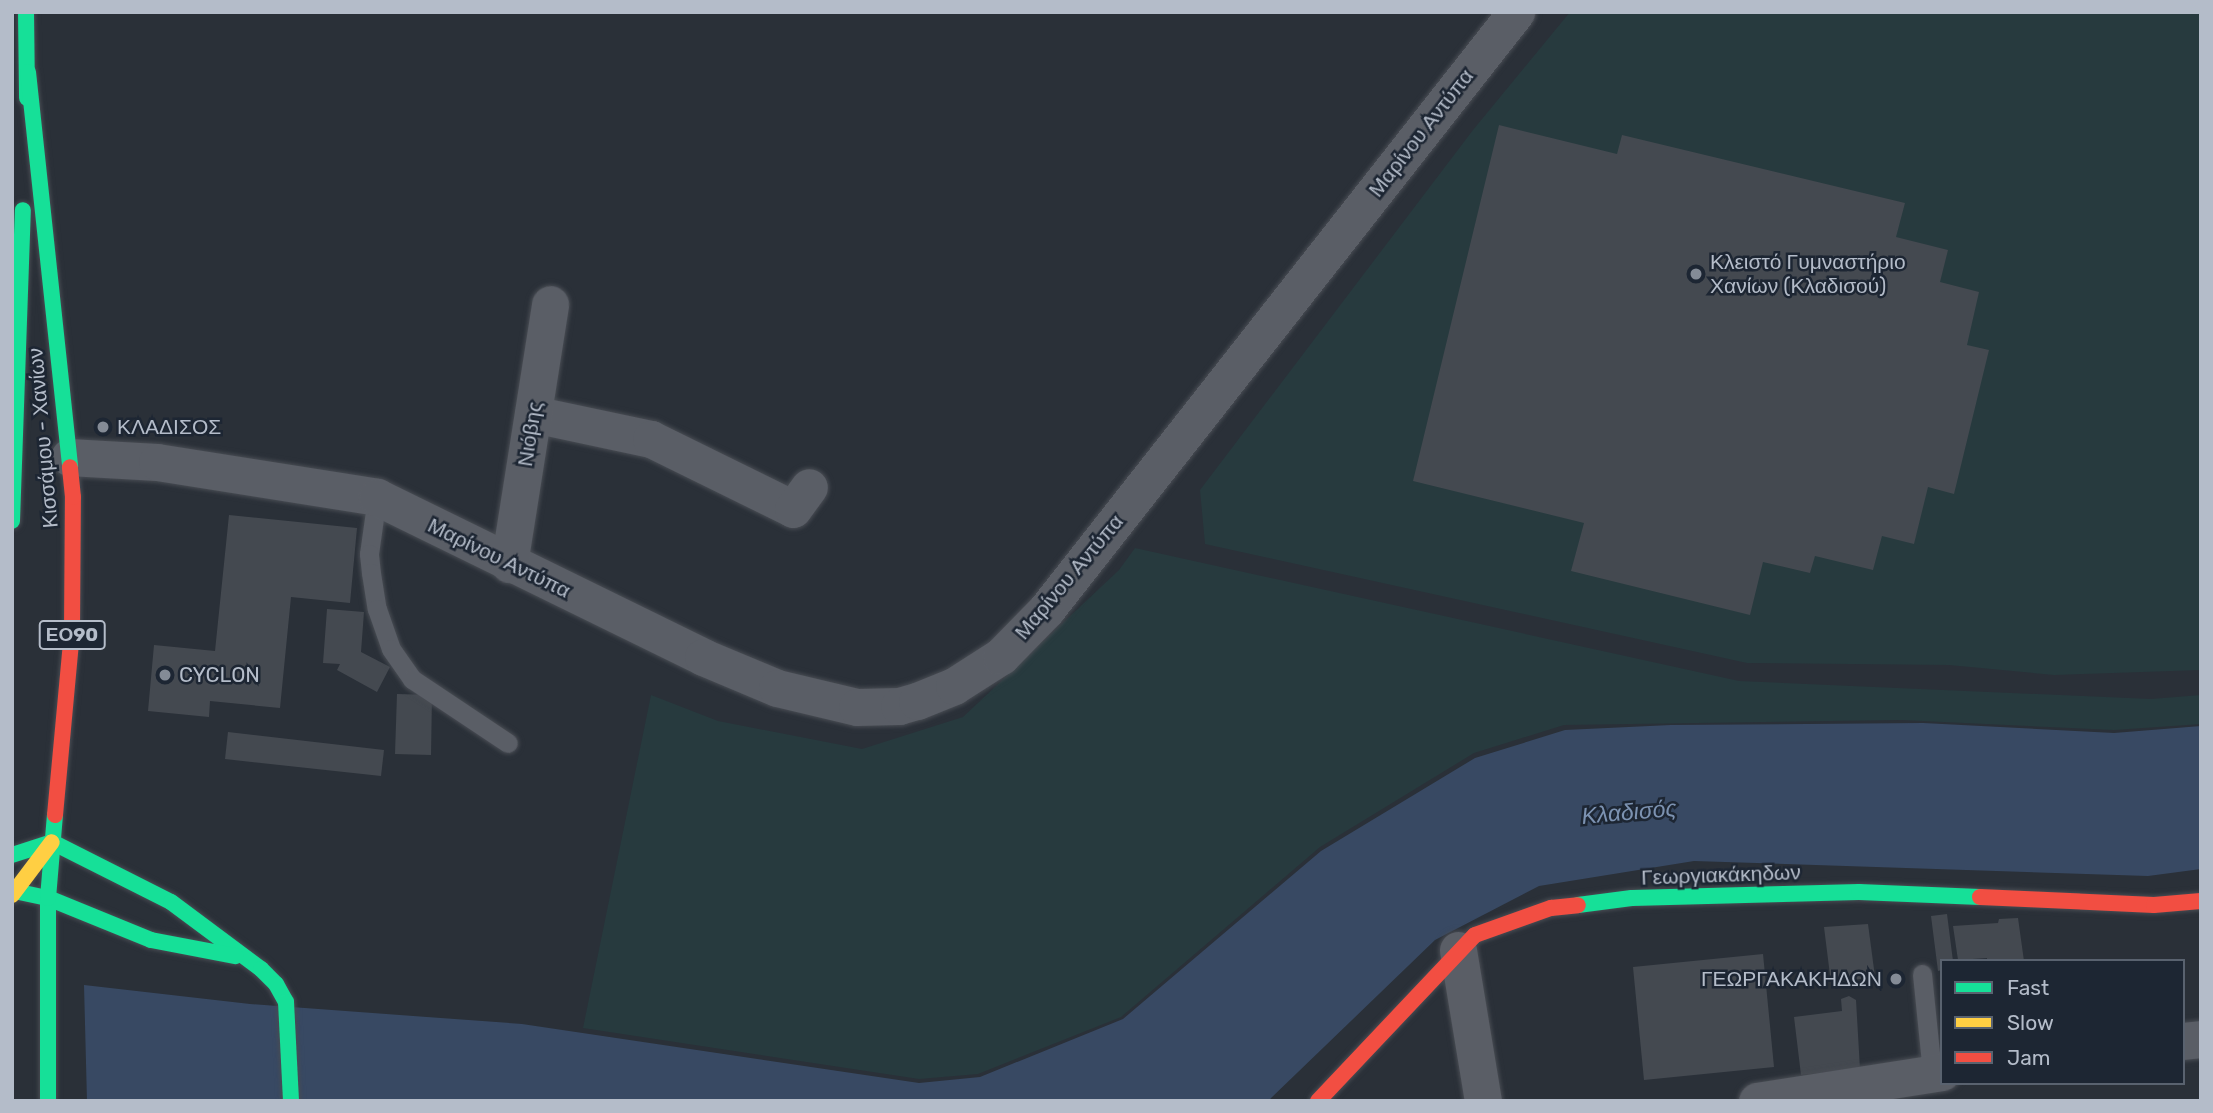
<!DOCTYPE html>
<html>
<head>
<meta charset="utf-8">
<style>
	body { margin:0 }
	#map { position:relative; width:2213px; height:1113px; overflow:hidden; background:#2a3038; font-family:Rubik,sans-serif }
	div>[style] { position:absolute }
	.green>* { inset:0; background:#273a3e }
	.water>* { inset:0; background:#384963 }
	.building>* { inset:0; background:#444950 }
	.roads { filter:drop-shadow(0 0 2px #484c53) drop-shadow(0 0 2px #484c53) }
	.lane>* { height:19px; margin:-9.5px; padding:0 9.5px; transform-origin:9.5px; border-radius:9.5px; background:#5a5e66 }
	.street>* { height:37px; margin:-18.5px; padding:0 18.5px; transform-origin:18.5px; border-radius:18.5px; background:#5a5e66 }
	.fast>* { height:16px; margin:-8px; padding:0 8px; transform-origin:8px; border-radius:8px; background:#16e098 }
	.slow>* { height:16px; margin:-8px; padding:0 8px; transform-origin:8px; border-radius:8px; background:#ffcf43 }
	.jam>* { height:16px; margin:-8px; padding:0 8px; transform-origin:8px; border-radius:8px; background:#f24e42 }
	.dots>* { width:19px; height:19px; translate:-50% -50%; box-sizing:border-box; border:4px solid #1d2633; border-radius:50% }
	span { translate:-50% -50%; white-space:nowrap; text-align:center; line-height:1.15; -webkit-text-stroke:5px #1d2633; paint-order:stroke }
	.shield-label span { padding:2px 5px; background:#1d2633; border:2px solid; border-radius:5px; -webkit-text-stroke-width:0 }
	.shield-label { font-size:19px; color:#b4bcc9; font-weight:700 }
	.street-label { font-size:21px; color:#b4bcc9 }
	.poi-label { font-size:21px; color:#b4bcc9 }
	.left { translate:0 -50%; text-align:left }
	.right { translate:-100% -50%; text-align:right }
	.water-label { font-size:23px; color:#7c92b1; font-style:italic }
	.frame { position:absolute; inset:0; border:14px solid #b4bcc9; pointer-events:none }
	.legend { position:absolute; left:1940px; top:959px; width:245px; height:126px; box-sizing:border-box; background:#1d2633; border:2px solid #59626f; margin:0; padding:9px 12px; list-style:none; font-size:21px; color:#b4bcc9 }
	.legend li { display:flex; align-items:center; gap:14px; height:35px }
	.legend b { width:35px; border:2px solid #59626f }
</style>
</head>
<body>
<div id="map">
	<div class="green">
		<div style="clip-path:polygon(1570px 12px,2201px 12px,2201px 670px,2054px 675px,1949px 665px,1747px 663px,1205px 544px,1200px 490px,1473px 130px)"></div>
		<div style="clip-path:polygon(1135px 548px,1739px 681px,2151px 699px,2201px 695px,2201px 724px,2114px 730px,1901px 720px,1564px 725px,1474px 753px,1320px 847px,1121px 1017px,978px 1074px,919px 1079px,583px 1028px,651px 695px,718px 721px,862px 749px,963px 717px,1119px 570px)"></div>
	</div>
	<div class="water">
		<div style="clip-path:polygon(1923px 723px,2114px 733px,2201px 726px,2201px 869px,2148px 876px,1694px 861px,1539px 886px,1435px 940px,1268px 1101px,87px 1101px,84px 985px,250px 1004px,522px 1024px,919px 1083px,980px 1077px,1123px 1019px,1321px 851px,1475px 758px,1565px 730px,1671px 725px)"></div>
	</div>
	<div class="building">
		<div style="clip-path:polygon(1499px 125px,1617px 154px,1622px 135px,1905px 203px,1896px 237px,1948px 250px,1940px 282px,1979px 292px,1967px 345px,1989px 350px,1954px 494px,1928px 487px,1914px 544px,1882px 536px,1873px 570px,1815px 556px,1810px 573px,1763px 562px,1750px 615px,1571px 571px,1584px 523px,1413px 481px)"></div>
		<div style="clip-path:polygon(229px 515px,357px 528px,350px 603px,291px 597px,280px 708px,210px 701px,209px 717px,148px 711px,154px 645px,215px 651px)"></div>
		<div style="clip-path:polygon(327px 609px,364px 612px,361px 652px,390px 667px,377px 692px,337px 670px,340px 664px,323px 663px)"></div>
		<div style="clip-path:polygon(397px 694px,432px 695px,431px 755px,395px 754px)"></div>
		<div style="clip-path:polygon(228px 732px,384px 750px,381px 776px,225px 759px)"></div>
		<div style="clip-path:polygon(1947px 914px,1953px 961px,1942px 961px,1942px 970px,1938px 971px,1931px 916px)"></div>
		<div style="clip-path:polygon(2018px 918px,2024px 961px,1987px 961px,1987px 958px,1958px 960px,1953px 926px,1998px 923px,1999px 919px)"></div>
		<div style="clip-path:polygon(1868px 924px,1875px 977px,1831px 983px,1824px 927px)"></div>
		<div style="clip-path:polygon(1763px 954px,1774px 1067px,1644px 1080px,1633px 967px)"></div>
		<div style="clip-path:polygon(1849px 996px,1856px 1000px,1860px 1069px,1801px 1075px,1794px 1017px,1842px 1011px,1841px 999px)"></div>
	</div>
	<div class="roads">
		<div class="lane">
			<div style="left:377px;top:497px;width:58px;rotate:98deg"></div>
			<div style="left:369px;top:554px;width:19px;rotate:84deg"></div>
			<div style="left:371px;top:573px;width:36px;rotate:81deg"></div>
			<div style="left:377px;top:609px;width:42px;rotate:70.7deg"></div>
			<div style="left:391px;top:649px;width:37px;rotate:55deg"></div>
			<div style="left:412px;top:679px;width:115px;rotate:33.7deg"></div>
			<div style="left:1922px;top:974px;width:100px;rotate:84.2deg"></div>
		</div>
		<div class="street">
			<div style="left:533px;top:414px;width:121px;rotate:12deg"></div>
			<div style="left:651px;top:439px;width:158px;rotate:26.2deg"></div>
			<div style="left:793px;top:509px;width:27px;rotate:-54deg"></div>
			<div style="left:69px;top:457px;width:88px;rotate:3.3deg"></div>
			<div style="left:157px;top:462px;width:223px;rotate:9deg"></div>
			<div style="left:377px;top:497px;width:363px;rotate:26.1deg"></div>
			<div style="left:703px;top:657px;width:80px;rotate:22.7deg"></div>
			<div style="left:777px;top:688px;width:82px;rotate:13.4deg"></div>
			<div style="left:857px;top:707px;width:42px;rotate:-1.4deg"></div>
			<div style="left:899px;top:706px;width:19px;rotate:-16deg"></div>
			<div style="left:917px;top:701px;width:40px;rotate:-22deg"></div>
			<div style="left:954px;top:686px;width:56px;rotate:-32.6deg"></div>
			<div style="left:1001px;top:656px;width:64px;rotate:-45.6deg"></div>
			<div style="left:1046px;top:610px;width:761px;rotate:-51.83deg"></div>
			<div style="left:509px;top:564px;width:263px;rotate:-81deg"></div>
			<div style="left:1458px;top:950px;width:153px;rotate:80.6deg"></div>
			<div style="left:2183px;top:1041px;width:18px;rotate:-6deg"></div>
			<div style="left:1757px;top:1101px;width:187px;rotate:-8.9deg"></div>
		</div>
		<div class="fast">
			<div style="left:26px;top:12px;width:86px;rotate:89.3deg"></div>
			<div style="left:28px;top:72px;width:397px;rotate:83.9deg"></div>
			<div style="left:12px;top:521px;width:311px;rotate:-88deg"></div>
			<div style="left:12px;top:855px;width:42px;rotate:-18deg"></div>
			<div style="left:52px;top:842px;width:133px;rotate:26.8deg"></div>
			<div style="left:171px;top:902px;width:112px;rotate:36.7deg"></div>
			<div style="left:261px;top:969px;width:21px;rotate:45deg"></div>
			<div style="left:276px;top:984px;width:21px;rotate:61deg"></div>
			<div style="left:286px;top:1002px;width:99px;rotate:87.1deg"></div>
			<div style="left:19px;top:892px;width:30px;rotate:12deg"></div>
			<div style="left:48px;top:898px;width:111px;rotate:22.2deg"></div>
			<div style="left:151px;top:940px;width:86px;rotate:10.8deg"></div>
			<div style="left:1578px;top:905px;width:54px;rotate:-7.4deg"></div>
			<div style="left:1632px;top:898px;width:227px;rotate:-1.5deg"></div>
			<div style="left:1859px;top:892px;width:121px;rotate:2.4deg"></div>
			<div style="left:48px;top:1101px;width:203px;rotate:-90deg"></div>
			<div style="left:48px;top:898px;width:83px;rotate:-85.2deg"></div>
		</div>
		<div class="slow">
			<div style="left:12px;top:895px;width:66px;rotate:-53deg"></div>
		</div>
		<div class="jam">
			<div style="left:55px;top:815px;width:186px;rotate:-84.7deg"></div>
			<div style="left:72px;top:630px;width:133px;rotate:-89.6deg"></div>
			<div style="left:73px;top:497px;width:30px;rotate:-96deg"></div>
			<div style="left:1980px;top:897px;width:174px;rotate:2.6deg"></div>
			<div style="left:2154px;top:905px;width:47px;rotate:-4.9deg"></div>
			<div style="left:1318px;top:1101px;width:228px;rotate:-46.6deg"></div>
			<div style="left:1475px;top:935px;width:81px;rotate:-19.6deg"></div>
			<div style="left:1551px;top:908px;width:27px;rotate:-6deg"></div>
		</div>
	</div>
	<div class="dots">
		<div style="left:1696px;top:274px;background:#848b96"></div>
		<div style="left:103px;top:427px;background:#848b96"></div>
		<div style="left:165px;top:675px;background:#848b96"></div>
		<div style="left:1896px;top:979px;background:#848b96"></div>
	</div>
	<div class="shield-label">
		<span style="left:72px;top:635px">ΕΟ90</span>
	</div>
	<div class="street-label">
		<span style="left:1421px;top:133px;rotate:-52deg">Μαρίνου Αντύπα</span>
		<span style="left:530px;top:434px;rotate:-81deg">Νιόβης</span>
		<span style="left:43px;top:438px;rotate:-95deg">Κισσάμου - Χανίων</span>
		<span style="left:499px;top:558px;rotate:26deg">Μαρίνου Αντύπα</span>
		<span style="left:1069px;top:577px;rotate:-50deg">Μαρίνου Αντύπα</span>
		<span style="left:1721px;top:875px;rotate:-2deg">Γεωργιακάκηδων</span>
	</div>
	<div class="poi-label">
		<span class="left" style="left:1710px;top:274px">Κλειστό Γυμναστήριο<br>Χανίων (Κλαδισού)</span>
		<span class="left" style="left:117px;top:427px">ΚΛΑΔΙΣΟΣ</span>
		<span class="left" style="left:179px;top:675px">CYCLON</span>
		<span class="right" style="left:1882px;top:979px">ΓΕΩΡΓΑΚΑΚΗΔΩΝ</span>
	</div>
	<div class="water-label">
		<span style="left:1629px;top:812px;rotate:-5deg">Κλαδισός</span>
	</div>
	<div class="frame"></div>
	<ul class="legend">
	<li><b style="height:9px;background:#16e098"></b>Fast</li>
	<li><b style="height:9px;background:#ffcf43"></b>Slow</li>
	<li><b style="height:9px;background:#f24e42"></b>Jam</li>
	</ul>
</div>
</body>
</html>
